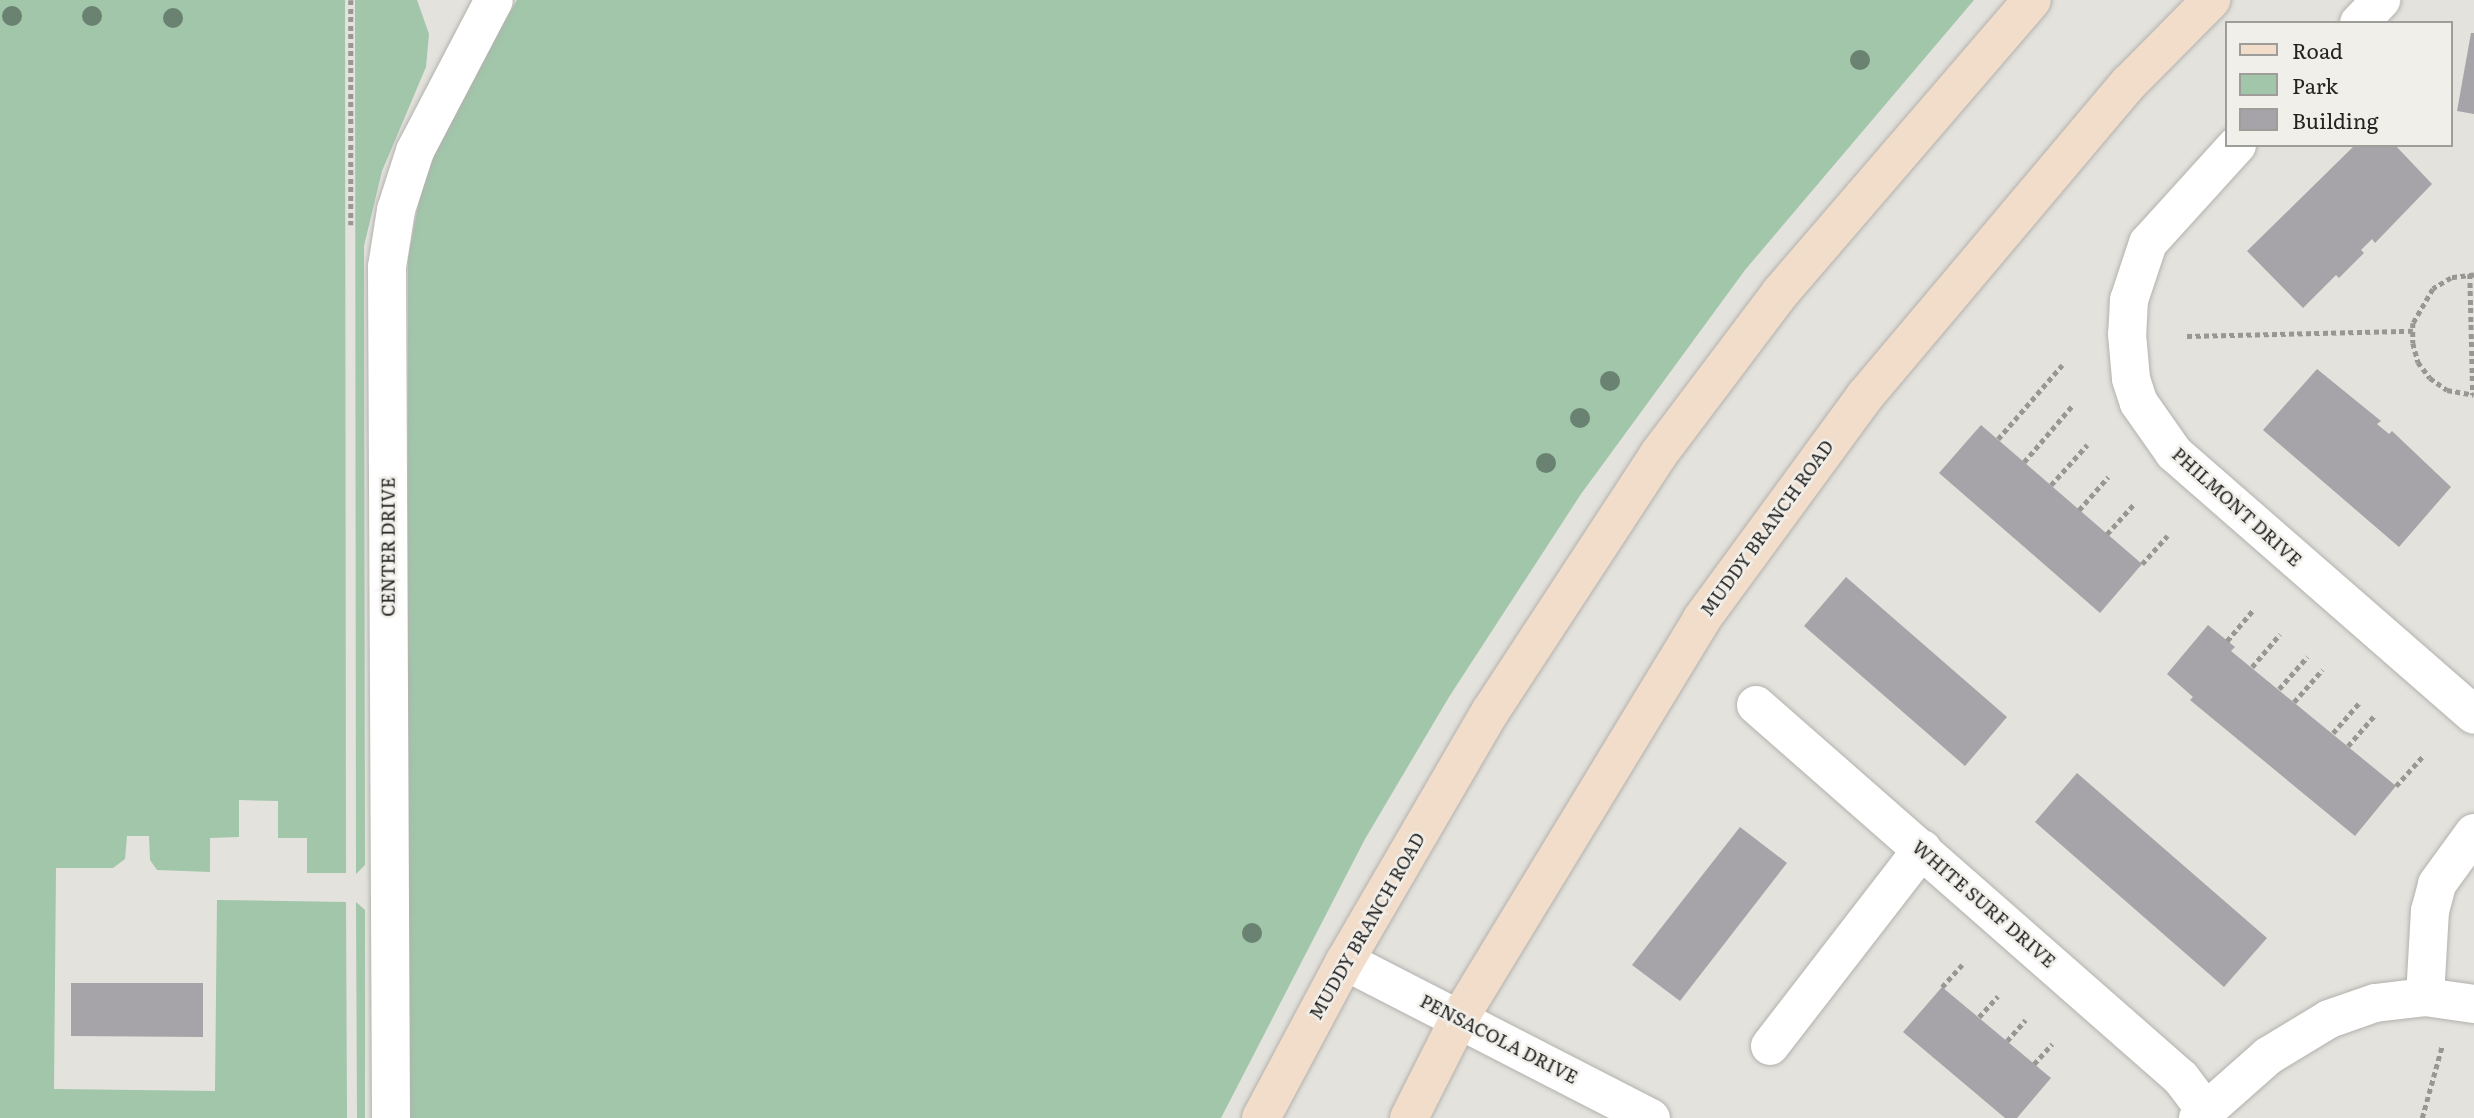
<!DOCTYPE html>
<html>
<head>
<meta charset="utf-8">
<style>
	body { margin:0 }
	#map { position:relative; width:2474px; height:1118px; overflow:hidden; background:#e3e2dd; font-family:Literata,serif }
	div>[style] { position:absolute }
	.green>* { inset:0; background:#a1c6aa }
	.building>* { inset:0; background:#a6a4a8 }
	.path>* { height:4.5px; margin-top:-2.25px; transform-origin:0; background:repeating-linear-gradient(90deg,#989794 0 5px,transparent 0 8.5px) }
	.roads { filter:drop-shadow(0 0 2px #b3b1ad) drop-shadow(0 0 2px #b3b1ad) }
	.minor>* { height:38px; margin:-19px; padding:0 19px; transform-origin:19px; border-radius:19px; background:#fff }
	.secondary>* { height:38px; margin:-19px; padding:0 19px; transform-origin:19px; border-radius:19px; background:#f2ddcb }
	.trees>* { width:20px; height:20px; margin:-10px; border-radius:50%; background:#6a8271 }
	span { translate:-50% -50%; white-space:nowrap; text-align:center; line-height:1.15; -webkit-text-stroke:5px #f1efea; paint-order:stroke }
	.street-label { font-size:18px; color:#242322 }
	.legend { position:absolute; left:2225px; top:21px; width:228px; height:126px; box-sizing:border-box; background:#f1efea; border:2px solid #9f9d9a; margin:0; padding:9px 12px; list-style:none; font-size:21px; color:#242322 }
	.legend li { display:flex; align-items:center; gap:14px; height:35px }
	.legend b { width:35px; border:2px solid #9f9d9a }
</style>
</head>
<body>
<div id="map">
	<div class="green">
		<div style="clip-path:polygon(0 0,345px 0,346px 873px,307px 873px,307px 838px,278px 838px,278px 801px,239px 800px,239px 837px,210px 838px,210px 872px,157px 870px,150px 860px,149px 836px,127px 836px,125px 859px,113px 868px,56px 868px,54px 1089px,215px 1091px,217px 900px,346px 902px,347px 1118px,0 1118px)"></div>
		<div style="clip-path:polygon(355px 0,417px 0,429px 34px,426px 67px,382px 171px,364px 246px,365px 865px,356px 874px)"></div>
		<div style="clip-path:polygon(517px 0,1974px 0,1745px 270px,1581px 494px,1449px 697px,1365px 839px,1221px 1118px,407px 1118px,408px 259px,423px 179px,461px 97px)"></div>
		<div style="clip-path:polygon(356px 902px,365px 910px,365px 1118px,357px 1118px)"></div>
	</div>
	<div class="building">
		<div style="clip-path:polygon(2471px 33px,2474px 33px,2474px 114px,2457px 111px)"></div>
		<div style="clip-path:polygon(2355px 145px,2395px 145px,2432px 184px,2375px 243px,2372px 239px,2361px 250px,2364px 253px,2339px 278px,2336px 275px,2303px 308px,2247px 251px)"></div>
		<div style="clip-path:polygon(2317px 369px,2381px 421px,2377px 424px,2389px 434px,2392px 431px,2451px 487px,2399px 547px,2263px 430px)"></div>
		<div style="clip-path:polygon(1981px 425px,2142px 564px,2100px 613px,1939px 473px)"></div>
		<div style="clip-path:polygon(1846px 577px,2007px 717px,1965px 766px,1804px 626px)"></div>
		<div style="clip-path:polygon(2208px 625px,2235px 647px,2231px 651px,2396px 786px,2355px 836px,2190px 700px,2193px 697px,2167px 674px)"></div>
		<div style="clip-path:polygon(2077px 773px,2267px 938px,2224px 987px,2035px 822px)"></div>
		<div style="clip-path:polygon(1740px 827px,1787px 863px,1680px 1001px,1632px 965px)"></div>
		<div style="clip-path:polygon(71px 983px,203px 983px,203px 1037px,71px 1036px)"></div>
		<div style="clip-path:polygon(1942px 987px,2051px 1078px,2017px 1118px,2005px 1118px,1903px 1032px)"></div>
	</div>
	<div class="path">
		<div style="left:351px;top:0;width:225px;rotate:90deg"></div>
		<div style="left:2470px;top:274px;width:121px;rotate:88.6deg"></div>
		<div style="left:2474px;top:275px;width:23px;rotate:173deg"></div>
		<div style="left:2451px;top:278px;width:21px;rotate:149deg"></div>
		<div style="left:2433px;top:289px;width:39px;rotate:120deg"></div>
		<div style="left:2413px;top:323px;width:20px;rotate:90deg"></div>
		<div style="left:2413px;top:343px;width:20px;rotate:75deg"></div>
		<div style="left:2418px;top:362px;width:20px;rotate:53deg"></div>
		<div style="left:2430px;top:378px;width:21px;rotate:35deg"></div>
		<div style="left:2447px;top:390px;width:27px;rotate:10deg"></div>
		<div style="left:2187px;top:336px;width:226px;rotate:-1.3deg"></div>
		<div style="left:1998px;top:439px;width:98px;rotate:-49.1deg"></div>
		<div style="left:2024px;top:462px;width:74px;rotate:-49.4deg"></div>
		<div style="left:2051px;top:485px;width:54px;rotate:-48deg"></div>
		<div style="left:2079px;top:510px;width:44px;rotate:-48.7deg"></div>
		<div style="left:2107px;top:534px;width:39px;rotate:-48deg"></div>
		<div style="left:2142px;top:564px;width:38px;rotate:-48deg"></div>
		<div style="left:2227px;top:641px;width:40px;rotate:-50deg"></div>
		<div style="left:2252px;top:667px;width:43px;rotate:-49.7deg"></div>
		<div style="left:2279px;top:689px;width:43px;rotate:-48.8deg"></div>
		<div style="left:2294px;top:702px;width:43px;rotate:-48.8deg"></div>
		<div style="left:2333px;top:733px;width:40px;rotate:-49deg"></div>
		<div style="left:2348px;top:746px;width:40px;rotate:-49deg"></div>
		<div style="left:2396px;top:786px;width:39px;rotate:-48deg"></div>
		<div style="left:1942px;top:987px;width:30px;rotate:-48deg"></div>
		<div style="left:1979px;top:1017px;width:28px;rotate:-48deg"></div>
		<div style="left:2007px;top:1041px;width:28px;rotate:-49deg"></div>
		<div style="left:2034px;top:1064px;width:27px;rotate:-48deg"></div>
		<div style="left:2422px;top:1118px;width:75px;rotate:-74.5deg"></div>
	</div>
	<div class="roads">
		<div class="minor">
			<div style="left:2359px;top:23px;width:32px;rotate:-46deg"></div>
			<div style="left:2237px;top:145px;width:132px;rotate:132.2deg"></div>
			<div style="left:2148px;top:243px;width:60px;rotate:108.4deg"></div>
			<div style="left:2129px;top:300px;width:34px;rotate:93deg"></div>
			<div style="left:2127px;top:334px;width:45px;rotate:84.9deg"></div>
			<div style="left:2131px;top:379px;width:25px;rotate:72deg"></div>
			<div style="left:2139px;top:403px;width:61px;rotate:55deg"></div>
			<div style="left:2174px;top:453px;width:398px;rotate:41.1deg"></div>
			<div style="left:1756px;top:705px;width:565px;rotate:41.27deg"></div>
			<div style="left:2181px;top:1078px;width:41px;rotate:52.9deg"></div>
			<div style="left:1345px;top:961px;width:344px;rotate:27.2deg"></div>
			<div style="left:2425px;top:997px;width:86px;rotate:-86.7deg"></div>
			<div style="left:2430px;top:911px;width:28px;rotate:-75deg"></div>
			<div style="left:2437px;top:884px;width:63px;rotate:-54deg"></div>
			<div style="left:1770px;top:1046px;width:249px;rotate:-52.3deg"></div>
			<div style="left:391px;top:1118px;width:851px;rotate:-90.27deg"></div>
			<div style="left:387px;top:267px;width:58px;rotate:-81deg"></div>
			<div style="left:396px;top:210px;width:62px;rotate:-72.1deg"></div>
			<div style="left:415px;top:151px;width:170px;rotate:-62.4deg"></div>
			<div style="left:2198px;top:1118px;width:94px;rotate:-41.5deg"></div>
			<div style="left:2268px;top:1056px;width:71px;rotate:-31.2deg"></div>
			<div style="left:2329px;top:1019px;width:49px;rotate:-19.2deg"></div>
			<div style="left:2375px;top:1003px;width:50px;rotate:-6.8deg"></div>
			<div style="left:2425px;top:997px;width:49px;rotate:8.1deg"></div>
		</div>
		<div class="secondary">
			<div style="left:1261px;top:1118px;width:178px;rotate:-61.9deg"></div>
			<div style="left:1345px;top:961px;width:288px;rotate:-59.8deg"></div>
			<div style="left:1490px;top:712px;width:307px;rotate:-56.8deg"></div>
			<div style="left:1658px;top:455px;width:203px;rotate:-53deg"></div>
			<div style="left:1780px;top:293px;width:386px;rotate:-49.3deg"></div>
			<div style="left:1409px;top:1118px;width:113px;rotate:-63.2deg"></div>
			<div style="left:1460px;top:1017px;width:464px;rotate:-58.7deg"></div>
			<div style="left:1701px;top:620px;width:278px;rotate:-53.8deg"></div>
			<div style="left:1865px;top:396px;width:409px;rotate:-49.9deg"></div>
			<div style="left:2129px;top:83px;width:117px;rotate:-45.3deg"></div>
		</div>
	</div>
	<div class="trees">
		<div style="left:12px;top:16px"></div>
		<div style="left:92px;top:16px"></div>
		<div style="left:173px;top:18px"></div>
		<div style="left:1860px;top:60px"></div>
		<div style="left:1610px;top:381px"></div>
		<div style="left:1580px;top:418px"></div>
		<div style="left:1546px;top:463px"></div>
		<div style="left:1252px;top:933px"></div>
	</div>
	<div class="street-label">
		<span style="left:2237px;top:507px;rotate:42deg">PHILMONT DRIVE</span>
		<span style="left:1767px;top:528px;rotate:-54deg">MUDDY BRANCH ROAD</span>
		<span style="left:388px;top:547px;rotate:-90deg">CENTER DRIVE</span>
		<span style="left:1984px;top:904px;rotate:41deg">WHITE SURF DRIVE</span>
		<span style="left:1367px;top:926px;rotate:-60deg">MUDDY BRANCH ROAD</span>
		<span style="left:1499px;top:1039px;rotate:27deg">PENSACOLA DRIVE</span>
	</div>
	<ul class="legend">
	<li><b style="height:9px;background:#f2ddcb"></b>Road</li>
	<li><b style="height:19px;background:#a1c6aa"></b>Park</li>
	<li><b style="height:19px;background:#a6a4a8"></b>Building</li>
	</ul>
</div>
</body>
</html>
